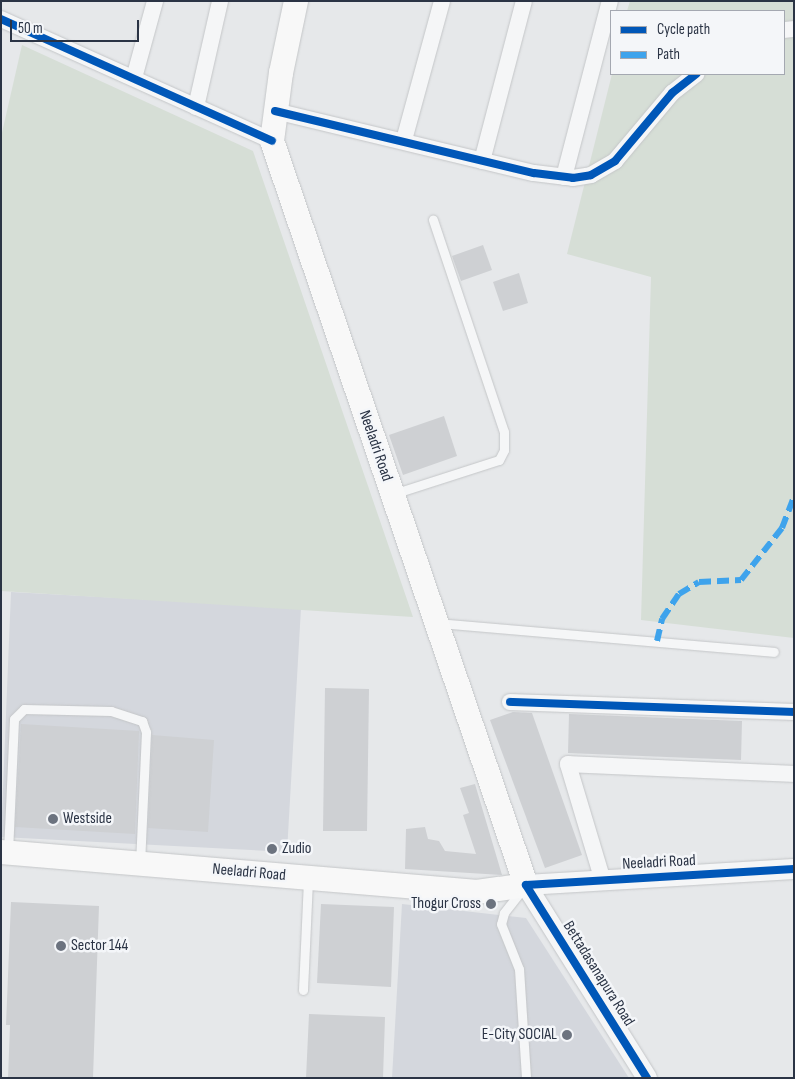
<!DOCTYPE html>
<html>
<head>
<meta charset="utf-8">
<style>
	body { margin:0 }
	#map { position:relative; width:795px; height:1079px; overflow:hidden; background:#e6e8ea; font-family:"Sofia Sans Condensed",sans-serif }
	div>[style] { position:absolute }
	.built>* { inset:0; background:#d4d7dd }
	.green>* { inset:0; background:#d6ded6 }
	.building>* { inset:0; background:#ced0d3 }
	.roads { filter:drop-shadow(0 0 1px #c4c6c8) drop-shadow(0 0 1px #c4c6c8) }
	.service>* { height:9px; margin:-4.5px; padding:0 4.5px; transform-origin:4.5px; border-radius:4.5px; background:#f5f6f7 }
	.minor>* { height:16px; margin:-8px; padding:0 8px; transform-origin:8px; border-radius:8px; background:#f5f6f7 }
	.tertiary>* { height:20px; margin:-10px; padding:0 10px; transform-origin:10px; border-radius:10px; background:#f5f6f7 }
	.secondary>* { height:24px; margin:-12px; padding:0 12px; transform-origin:12px; border-radius:12px; background:#f8f8f8 }
	.quiet>* { height:6px; margin-top:-3px; transform-origin:0; background:repeating-linear-gradient(90deg,#3ea3ec 0 12px,transparent 0 18px) }
	.cycleway>* { height:8px; margin:-4px; padding:0 4px; transform-origin:4px; border-radius:4px; background:#0057b8 }
	.dots>* { width:14px; height:14px; translate:-50% -50%; box-sizing:border-box; border:2px solid #f4f6f9; border-radius:50% }
	span { translate:-50% -50%; white-space:nowrap; text-align:center; line-height:1.15; -webkit-text-stroke:5px #f4f6f9; paint-order:stroke }
	.street-label { font-size:16px; color:#2b3445 }
	.poi-label { font-size:16px; color:#2b3445 }
	.left { translate:0 -50%; text-align:left }
	.right { translate:-100% -50%; text-align:right }
	.frame { position:absolute; inset:0; border:2px solid #2b3445; pointer-events:none }
	.legend { position:absolute; left:610px; top:10px; width:175px; height:65px; box-sizing:border-box; background:#f4f6f9; border:1px solid #a4a8b1; margin:0; padding:6px 9px; list-style:none; font-size:15px; color:#2b3445 }
	.legend li { display:flex; align-items:center; gap:10px; height:25px }
	.legend b { width:25px; border:1px solid #a4a8b1 }
	.scale { position:absolute; left:10px; top:20px; width:129px; height:22px; box-sizing:border-box; border:2px solid #2b3445; border-top:0; padding-left:6px; font-size:15px; line-height:18px; white-space:nowrap; color:#2b3445; -webkit-text-stroke:4px #f4f6f9; paint-order:stroke }
</style>
</head>
<body>
<div id="map">
	<div class="built">
		<div style="clip-path:polygon(11px 592px,301px 608px,287px 852px,1px 837px)"></div>
		<div style="clip-path:polygon(402px 904px,526px 918px,629px 1078px,392px 1078px)"></div>
	</div>
	<div class="green">
		<div style="clip-path:polygon(630px 1px,794px 1px,794px 638px,641px 620px,651px 277px,567px 254px,612px 74px,784px 74px,784px 11px,627px 11px)"></div>
		<div style="clip-path:polygon(22px 45px,253px 151px,413px 617px,1px 591px,1px 137px)"></div>
	</div>
	<div class="building">
		<div style="clip-path:polygon(483px 245px,492px 270px,461px 281px,452px 256px)"></div>
		<div style="clip-path:polygon(519px 273px,528px 303px,503px 311px,493px 282px)"></div>
		<div style="clip-path:polygon(444px 416px,457px 456px,403px 475px,389px 435px)"></div>
		<div style="clip-path:polygon(325px 688px,369px 689px,367px 831px,323px 831px)"></div>
		<div style="clip-path:polygon(513px 712px,532px 713px,582px 855px,545px 868px,490px 720px)"></div>
		<div style="clip-path:polygon(569px 714px,742px 721px,741px 760px,568px 753px)"></div>
		<div style="clip-path:polygon(21px 724px,139px 731px,135px 834px,15px 827px)"></div>
		<div style="clip-path:polygon(152px 735px,214px 740px,208px 832px,148px 828px)"></div>
		<div style="clip-path:polygon(475px 784px,502px 875px,405px 869px,406px 829px,425px 827px,428px 839px,439px 841px,445px 851px,476px 854px,463px 815px,469px 813px,460px 788px)"></div>
		<div style="clip-path:polygon(11px 902px,99px 906px,93px 1078px,8px 1078px,10px 1025px,6px 1025px)"></div>
		<div style="clip-path:polygon(321px 904px,394px 907px,391px 987px,317px 983px)"></div>
		<div style="clip-path:polygon(309px 1014px,385px 1017px,383px 1078px,306px 1078px)"></div>
	</div>
	<div class="roads">
		<div class="service">
			<div style="left:393px;top:494px;width:111px;rotate:-17.8deg"></div>
			<div style="left:499px;top:460px;width:11px;rotate:-63deg"></div>
			<div style="left:504px;top:450px;width:18px;rotate:-90deg"></div>
			<div style="left:504px;top:432px;width:224px;rotate:-108.5deg"></div>
			<div style="left:438px;top:623px;width:337px;rotate:4.9deg"></div>
			<div style="left:8px;top:852px;width:133px;rotate:-87.4deg"></div>
			<div style="left:14px;top:719px;width:14px;rotate:-45deg"></div>
			<div style="left:24px;top:709px;width:87px;rotate:1.3deg"></div>
			<div style="left:111px;top:711px;width:33px;rotate:18deg"></div>
			<div style="left:142px;top:721px;width:12px;rotate:70deg"></div>
			<div style="left:146px;top:732px;width:131px;rotate:92.6deg"></div>
			<div style="left:521px;top:891px;width:28px;rotate:128deg"></div>
			<div style="left:504px;top:913px;width:11px;rotate:105deg"></div>
			<div style="left:501px;top:924px;width:48px;rotate:68.2deg"></div>
			<div style="left:519px;top:969px;width:109px;rotate:86.3deg"></div>
			<div style="left:303px;top:990px;width:112px;rotate:-87.4deg"></div>
		</div>
		<div class="minor">
			<div style="left:1px;top:19px;width:297px;rotate:24.2deg"></div>
			<div style="left:784px;top:30px;width:10px;rotate:-6deg"></div>
			<div style="left:134px;top:78px;width:80px;rotate:-74.7deg"></div>
			<div style="left:196px;top:107px;width:109px;rotate:-77.2deg"></div>
			<div style="left:275px;top:111px;width:266px;rotate:13.5deg"></div>
			<div style="left:534px;top:173px;width:39px;rotate:7deg"></div>
			<div style="left:573px;top:178px;width:18px;rotate:-9deg"></div>
			<div style="left:591px;top:175px;width:28px;rotate:-30deg"></div>
			<div style="left:615px;top:161px;width:89px;rotate:-50deg"></div>
			<div style="left:672px;top:93px;width:31px;rotate:-38deg"></div>
			<div style="left:404px;top:140px;width:144px;rotate:-74.7deg"></div>
			<div style="left:482px;top:161px;width:165px;rotate:-75.3deg"></div>
			<div style="left:564px;top:177px;width:182px;rotate:-75.4deg"></div>
			<div style="left:510px;top:702px;width:284px;rotate:2deg"></div>
			<div style="left:603px;top:881px;width:122px;rotate:-106.7deg"></div>
			<div style="left:568px;top:764px;width:226px;rotate:2.5deg"></div>
		</div>
		<div class="tertiary">
			<div style="left:647px;top:1078px;width:228px;rotate:-122.1deg"></div>
			<div style="left:526px;top:885px;width:268px;rotate:-3.4deg"></div>
		</div>
		<div class="secondary">
			<div style="left:1px;top:852px;width:478px;rotate:4.8deg"></div>
			<div style="left:477px;top:892px;width:49px;rotate:-8.1deg"></div>
			<div style="left:526px;top:885px;width:786px;rotate:-108.85deg"></div>
			<div style="left:272px;top:141px;width:69px;rotate:-82.5deg"></div>
			<div style="left:281px;top:73px;width:74px;rotate:-78.2deg"></div>
		</div>
	</div>
	<div class="quiet">
		<div style="left:657px;top:641px;width:23px;rotate:-77deg"></div>
		<div style="left:662px;top:619px;width:30px;rotate:-56deg"></div>
		<div style="left:679px;top:594px;width:23px;rotate:-31deg"></div>
		<div style="left:699px;top:582px;width:42px;rotate:-2.7deg"></div>
		<div style="left:741px;top:580px;width:66px;rotate:-51.7deg"></div>
		<div style="left:782px;top:528px;width:33px;rotate:-69deg"></div>
	</div>
	<div class="cycleway">
		<div style="left:1px;top:19px;width:297px;rotate:24.2deg"></div>
		<div style="left:275px;top:111px;width:266px;rotate:13.5deg"></div>
		<div style="left:534px;top:173px;width:39px;rotate:7deg"></div>
		<div style="left:573px;top:178px;width:18px;rotate:-9deg"></div>
		<div style="left:591px;top:175px;width:28px;rotate:-30deg"></div>
		<div style="left:615px;top:161px;width:89px;rotate:-50deg"></div>
		<div style="left:672px;top:93px;width:31px;rotate:-38deg"></div>
		<div style="left:510px;top:702px;width:284px;rotate:2deg"></div>
		<div style="left:647px;top:1078px;width:228px;rotate:-122.1deg"></div>
		<div style="left:526px;top:885px;width:268px;rotate:-3.4deg"></div>
	</div>
	<div class="dots">
		<div style="left:53px;top:819px;background:#6c737f"></div>
		<div style="left:272px;top:849px;background:#6c737f"></div>
		<div style="left:491px;top:904px;background:#6c737f"></div>
		<div style="left:61px;top:946px;background:#6c737f"></div>
		<div style="left:567px;top:1035px;background:#6c737f"></div>
	</div>
	<div class="street-label">
		<span style="left:375px;top:446px;rotate:71deg">Neeladri Road</span>
		<span style="left:659px;top:863px;rotate:-3deg">Neeladri Road</span>
		<span style="left:249px;top:873px;rotate:5deg">Neeladri Road</span>
		<span style="left:598px;top:974px;rotate:58deg">Bettadasanapura Road</span>
	</div>
	<div class="poi-label">
		<span class="left" style="left:63px;top:819px">Westside</span>
		<span class="left" style="left:282px;top:849px">Zudio</span>
		<span class="right" style="left:481px;top:904px">Thogur Cross</span>
		<span class="left" style="left:71px;top:946px">Sector 144</span>
		<span class="right" style="left:557px;top:1035px">E-City SOCIAL</span>
	</div>
	<div class="frame"></div>
	<ul class="legend">
	<li><b style="height:6px;background:#0057b8"></b>Cycle path</li>
	<li><b style="height:6px;background:#3ea3ec"></b>Path</li>
	</ul>
	<div class="scale">50 m</div>
</div>
</body>
</html>
